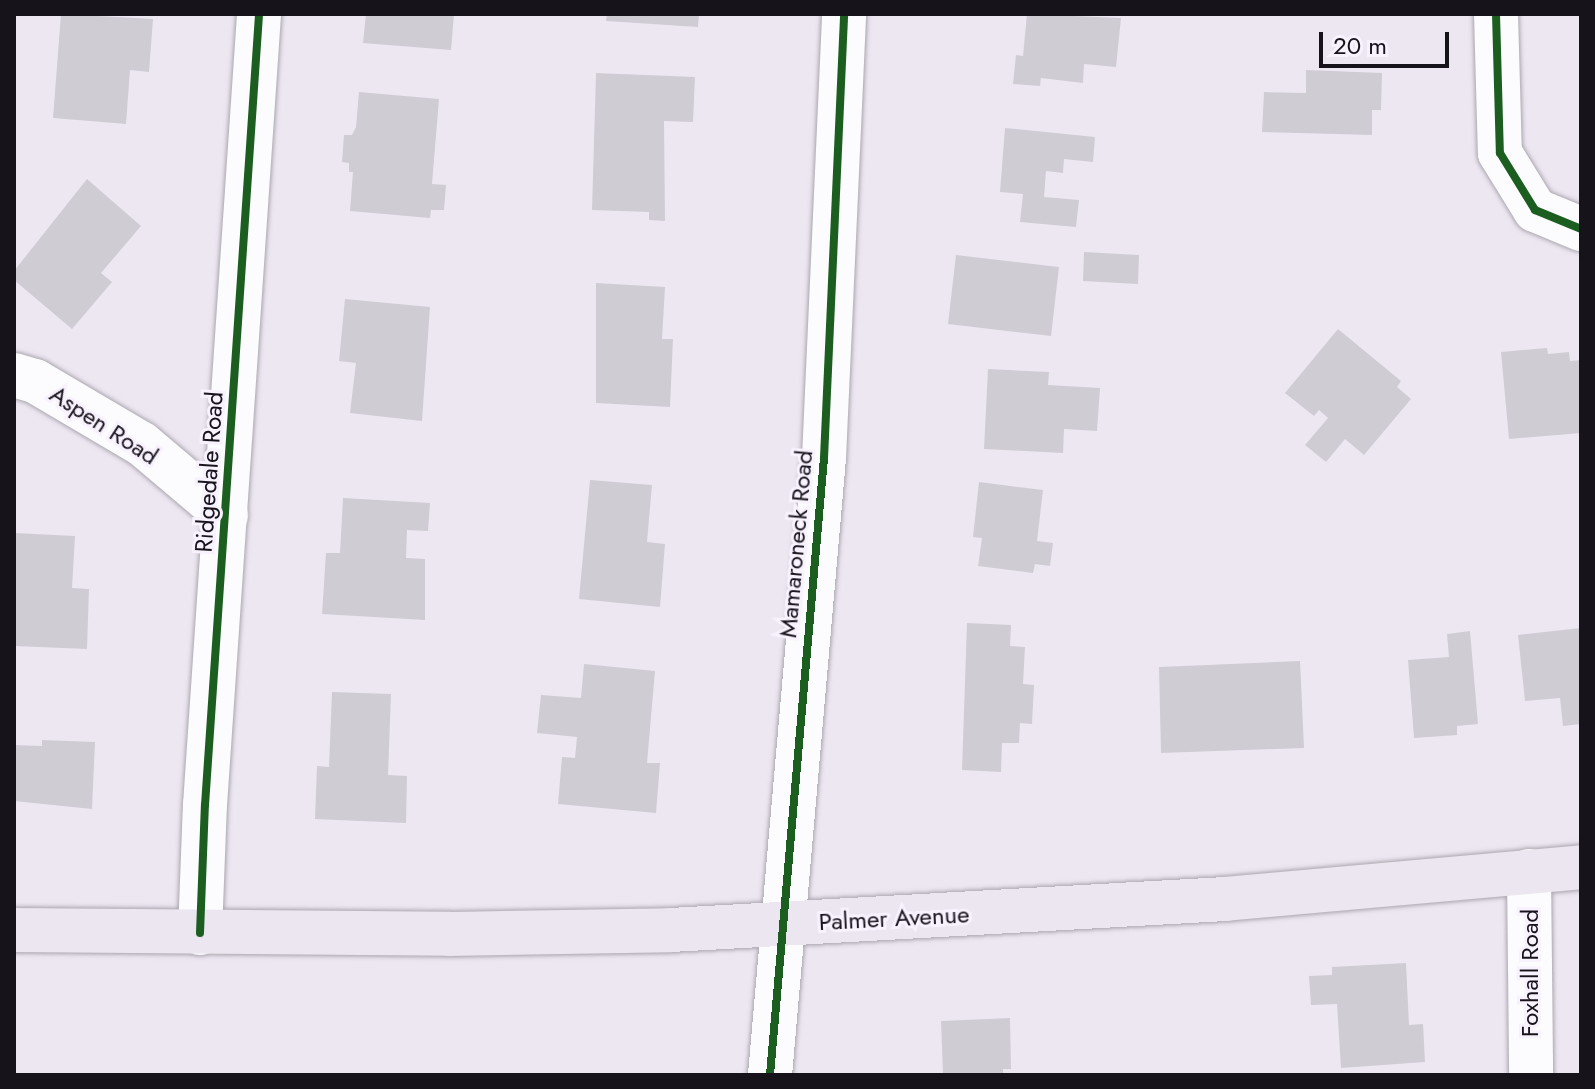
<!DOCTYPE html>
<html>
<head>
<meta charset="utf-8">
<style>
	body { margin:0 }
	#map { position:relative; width:1595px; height:1089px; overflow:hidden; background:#ede7f2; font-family:Jost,sans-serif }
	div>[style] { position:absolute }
	.building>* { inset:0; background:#d0ccd4 }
	.roads { filter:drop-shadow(0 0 2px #aba7af) drop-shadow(0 0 2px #aba7af) }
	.minor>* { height:44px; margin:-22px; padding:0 22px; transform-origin:22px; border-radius:22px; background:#fcfbfd }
	.major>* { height:44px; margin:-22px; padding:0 22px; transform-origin:22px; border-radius:22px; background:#ebe6ef }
	.cycleway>* { height:8px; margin:-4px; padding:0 4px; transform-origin:4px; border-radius:4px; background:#1b5e20 }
	span { translate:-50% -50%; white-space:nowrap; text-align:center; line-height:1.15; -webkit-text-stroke:6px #f8f1fe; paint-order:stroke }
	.street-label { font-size:24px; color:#17131a }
	.frame { position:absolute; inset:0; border:16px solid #17131a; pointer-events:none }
	.scale { position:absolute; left:1319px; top:32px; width:130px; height:36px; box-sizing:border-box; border:4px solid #17131a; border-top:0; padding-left:10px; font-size:24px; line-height:28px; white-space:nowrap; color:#17131a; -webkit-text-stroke:6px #f8f1fe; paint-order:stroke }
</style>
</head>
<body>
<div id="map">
	<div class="building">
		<div style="clip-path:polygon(61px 14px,153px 19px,149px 72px,130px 70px,126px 124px,53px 118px)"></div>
		<div style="clip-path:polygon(366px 14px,454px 14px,451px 50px,363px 43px)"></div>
		<div style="clip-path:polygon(607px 14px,699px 14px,698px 27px,606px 21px)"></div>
		<div style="clip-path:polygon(1027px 14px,1121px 18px,1116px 67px,1084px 64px,1083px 83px,1041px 78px,1040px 86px,1013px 84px,1016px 55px,1023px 56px)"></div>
		<div style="clip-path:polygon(1306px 70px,1382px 73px,1381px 110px,1372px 110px,1372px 135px,1262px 132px,1264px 92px,1306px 93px)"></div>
		<div style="clip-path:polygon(596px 73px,695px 77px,693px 122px,664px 121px,665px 221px,649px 220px,649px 212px,592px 210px)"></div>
		<div style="clip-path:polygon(359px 92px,439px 99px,432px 184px,446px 185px,444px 210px,431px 210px,430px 218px,350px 211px,353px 172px,349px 172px,349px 163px,342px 162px,344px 135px,352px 135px,356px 127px)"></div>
		<div style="clip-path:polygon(1005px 128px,1095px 137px,1093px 162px,1064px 159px,1063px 173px,1046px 171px,1044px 197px,1079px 200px,1076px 227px,1020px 222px,1023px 194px,1000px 192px)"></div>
		<div style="clip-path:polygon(87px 179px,141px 226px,101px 273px,112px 282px,72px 329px,14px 280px,14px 271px)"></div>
		<div style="clip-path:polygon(1084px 252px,1139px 255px,1138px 284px,1083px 281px)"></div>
		<div style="clip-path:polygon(956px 255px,1059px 267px,1051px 336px,948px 324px)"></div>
		<div style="clip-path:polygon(596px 283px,665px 287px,662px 339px,673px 339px,670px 407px,596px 403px)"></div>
		<div style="clip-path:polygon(345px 299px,430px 307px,422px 421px,350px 413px,356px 363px,339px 361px)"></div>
		<div style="clip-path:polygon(1338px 329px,1401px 381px,1397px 387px,1411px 399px,1364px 455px,1345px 439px,1326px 462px,1305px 445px,1328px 418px,1319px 410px,1314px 416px,1285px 393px)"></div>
		<div style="clip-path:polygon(1547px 348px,1548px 354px,1569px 352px,1570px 361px,1581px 360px,1581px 433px,1509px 439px,1501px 352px)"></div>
		<div style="clip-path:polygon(988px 369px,1049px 372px,1048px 385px,1100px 388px,1097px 431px,1064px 429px,1063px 453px,984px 449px)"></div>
		<div style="clip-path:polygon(590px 480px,652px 485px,647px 542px,665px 544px,660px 607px,579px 599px)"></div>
		<div style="clip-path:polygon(979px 482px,1043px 490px,1037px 541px,1053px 543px,1050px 566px,1035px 564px,1033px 573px,978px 566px,982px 538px,973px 537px)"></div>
		<div style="clip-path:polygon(343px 498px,430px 503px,428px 531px,407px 530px,406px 558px,425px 559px,425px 620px,322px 614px,326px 553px,340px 553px)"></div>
		<div style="clip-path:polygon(14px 533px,75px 536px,72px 588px,89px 589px,87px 649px,14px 646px)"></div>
		<div style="clip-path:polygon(967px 623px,1011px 625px,1010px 646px,1025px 647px,1023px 684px,1034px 685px,1032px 724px,1020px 723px,1019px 743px,1002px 743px,1001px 772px,962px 770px)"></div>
		<div style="clip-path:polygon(1581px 628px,1581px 724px,1563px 726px,1560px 698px,1525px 701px,1518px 635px)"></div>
		<div style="clip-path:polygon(1470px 631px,1478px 724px,1457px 726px,1457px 735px,1414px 738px,1408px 660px,1449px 657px,1447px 634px)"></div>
		<div style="clip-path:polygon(1300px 661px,1304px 748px,1161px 753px,1159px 667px)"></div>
		<div style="clip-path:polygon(584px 664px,655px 671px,647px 763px,660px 763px,656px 813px,558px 804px,562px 757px,575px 758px,577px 737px,537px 733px,541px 695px,581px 698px)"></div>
		<div style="clip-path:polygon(332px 692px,391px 694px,388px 775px,407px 776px,406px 823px,315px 819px,317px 766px,329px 767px)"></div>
		<div style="clip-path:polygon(42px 740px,95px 742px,92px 809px,14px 801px,14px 745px,42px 746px)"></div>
		<div style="clip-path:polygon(1406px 963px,1409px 1025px,1423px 1024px,1425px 1062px,1341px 1068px,1337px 1004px,1311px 1005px,1309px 976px,1332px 975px,1332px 967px)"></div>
		<div style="clip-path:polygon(1010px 1018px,1011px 1069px,1003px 1069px,1003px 1075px,943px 1075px,941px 1021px)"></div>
	</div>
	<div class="roads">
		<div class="minor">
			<div style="left:1496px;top:14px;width:139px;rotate:88.4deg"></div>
			<div style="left:1500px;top:153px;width:67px;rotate:58.4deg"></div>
			<div style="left:1535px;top:210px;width:50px;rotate:22.4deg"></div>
			<div style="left:14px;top:375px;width:22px;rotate:16deg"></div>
			<div style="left:35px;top:381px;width:124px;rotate:30.5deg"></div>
			<div style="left:142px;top:444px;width:110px;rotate:40.2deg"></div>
			<div style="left:1529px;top:871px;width:204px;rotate:89.4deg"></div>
			<div style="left:200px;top:933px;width:128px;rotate:-87.8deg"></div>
			<div style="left:205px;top:805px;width:793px;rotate:-86.09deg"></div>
			<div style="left:770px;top:1075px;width:619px;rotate:-85deg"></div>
			<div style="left:824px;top:458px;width:444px;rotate:-87.4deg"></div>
		</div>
		<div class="major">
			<div style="left:14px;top:930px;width:436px;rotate:0.5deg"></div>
			<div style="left:450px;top:934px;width:221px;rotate:-1deg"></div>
			<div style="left:671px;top:930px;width:555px;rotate:-3.2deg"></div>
			<div style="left:1225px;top:899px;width:357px;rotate:-5.1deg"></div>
		</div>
	</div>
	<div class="cycleway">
		<div style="left:1496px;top:14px;width:139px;rotate:88.4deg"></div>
		<div style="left:1500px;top:153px;width:67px;rotate:58.4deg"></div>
		<div style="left:1535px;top:210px;width:50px;rotate:22.4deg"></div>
		<div style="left:200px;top:933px;width:128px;rotate:-87.8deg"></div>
		<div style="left:205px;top:805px;width:793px;rotate:-86.09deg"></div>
		<div style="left:770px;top:1075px;width:619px;rotate:-85deg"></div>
		<div style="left:824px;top:458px;width:444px;rotate:-87.4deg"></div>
	</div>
	<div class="street-label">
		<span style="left:104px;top:425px;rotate:33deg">Aspen Road</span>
		<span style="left:209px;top:472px;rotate:-86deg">Ridgedale Road</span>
		<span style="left:796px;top:544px;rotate:-85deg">Mamaroneck Road</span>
		<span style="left:894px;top:918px;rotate:-3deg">Palmer Avenue</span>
		<span style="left:1530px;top:973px;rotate:-90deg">Foxhall Road</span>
	</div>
	<div class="frame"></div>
	<div class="scale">20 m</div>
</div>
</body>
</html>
